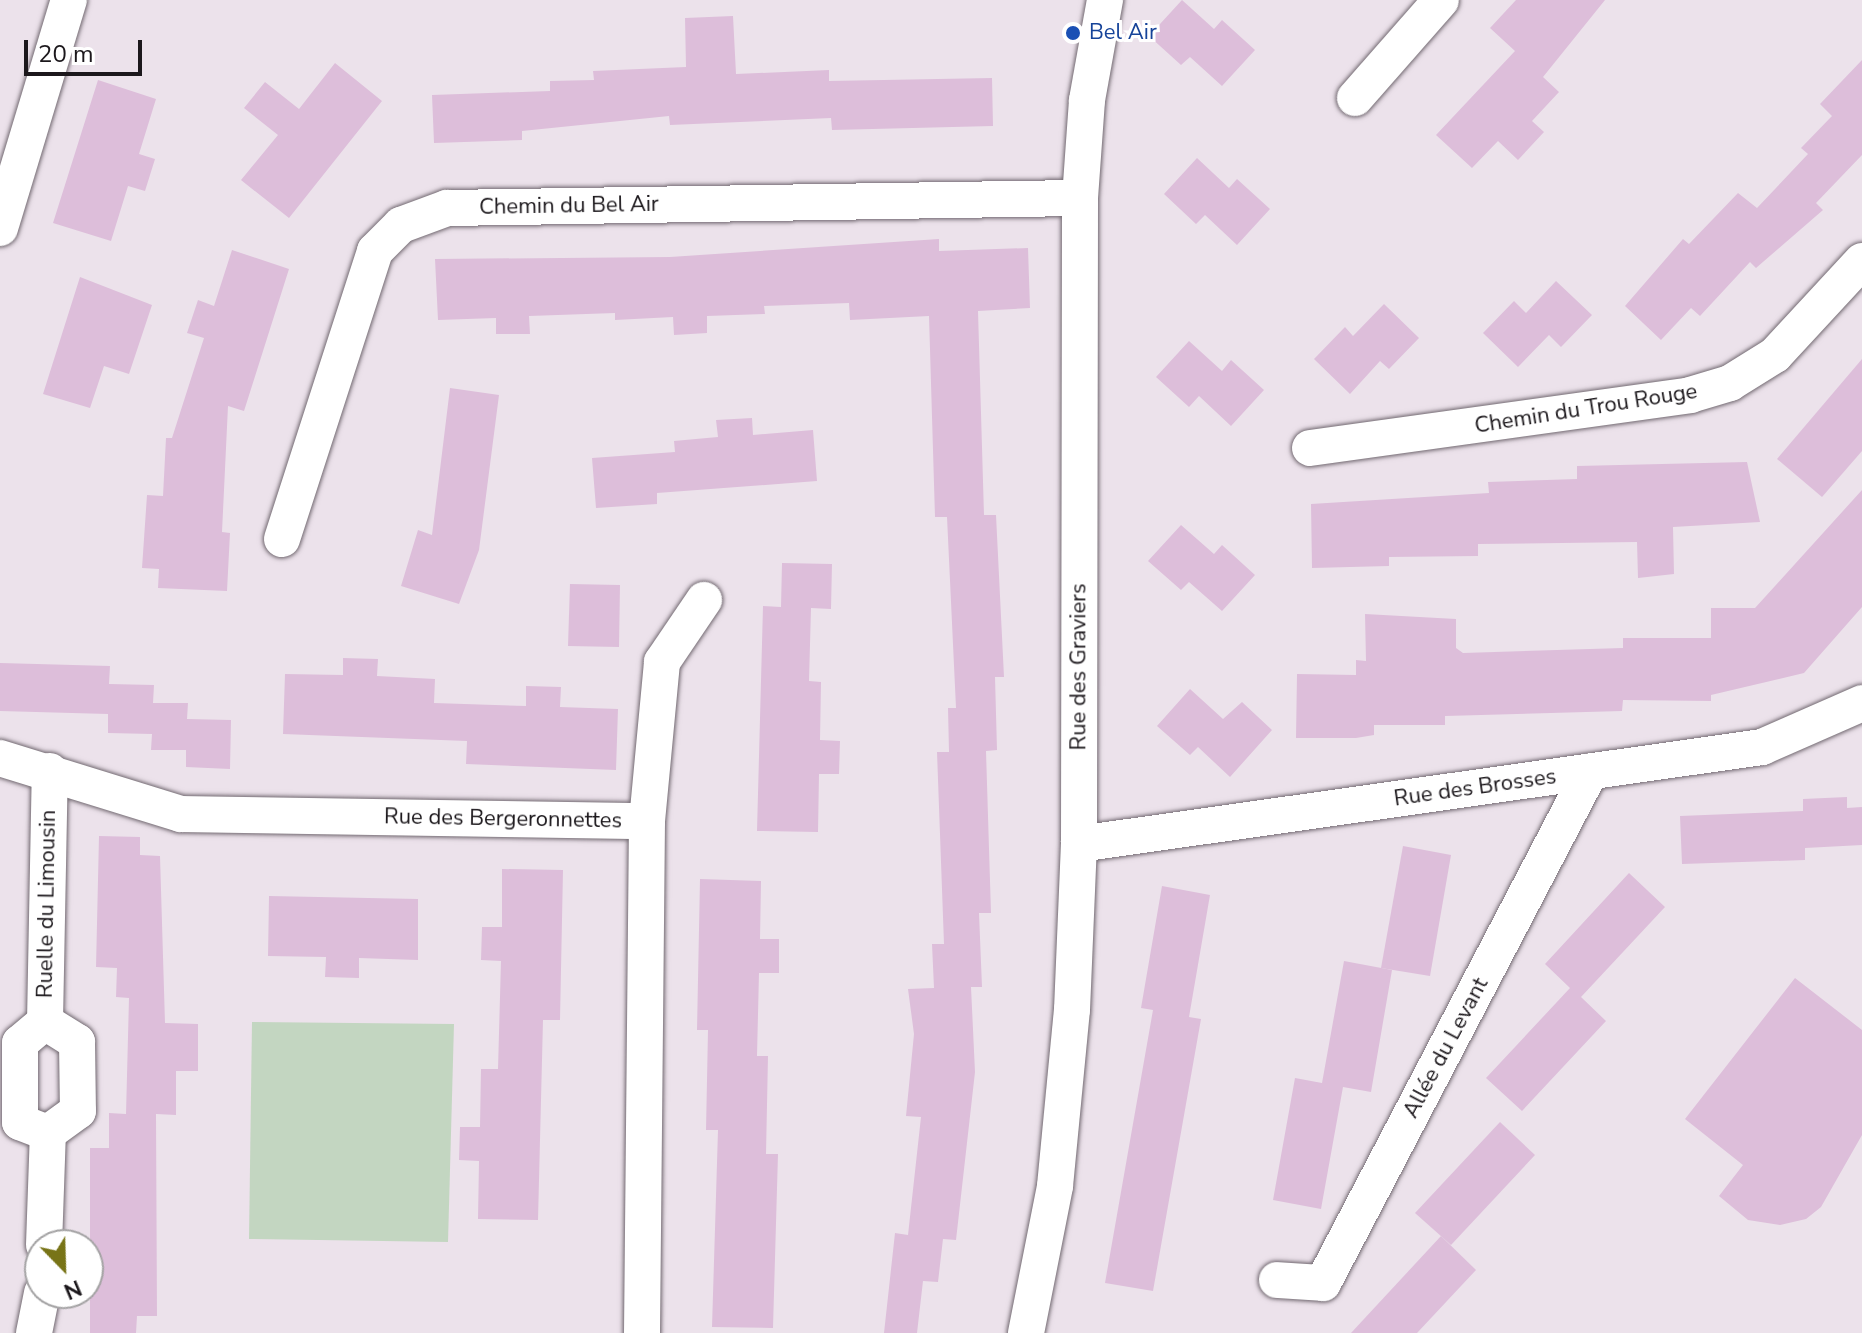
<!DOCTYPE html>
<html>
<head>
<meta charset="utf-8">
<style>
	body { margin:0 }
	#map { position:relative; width:1862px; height:1333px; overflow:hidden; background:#ece2eb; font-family:"Nunito Sans",sans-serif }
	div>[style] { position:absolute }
	.green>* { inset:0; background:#c3d6c1 }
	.building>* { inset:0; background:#ddbeda }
	.roads { filter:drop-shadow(0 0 2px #726971) drop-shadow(0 0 2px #726971) }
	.street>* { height:36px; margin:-18px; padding:0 18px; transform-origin:18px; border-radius:18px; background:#fff }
	.dots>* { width:22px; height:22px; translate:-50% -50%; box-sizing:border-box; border:4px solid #fff; border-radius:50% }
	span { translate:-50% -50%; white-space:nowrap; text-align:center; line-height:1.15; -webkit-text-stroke:6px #fff; paint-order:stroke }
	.transit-label { font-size:22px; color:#164399 }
	.left { translate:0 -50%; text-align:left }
	.street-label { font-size:22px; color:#1c181c }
	.north { position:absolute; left:24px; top:1229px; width:80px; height:80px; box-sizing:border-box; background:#fff; border:2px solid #a4a3a4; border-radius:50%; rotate:157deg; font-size:22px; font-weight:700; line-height:32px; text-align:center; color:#1c181c }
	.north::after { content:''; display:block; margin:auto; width:28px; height:36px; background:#787417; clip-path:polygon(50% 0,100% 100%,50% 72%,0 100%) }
	.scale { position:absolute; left:24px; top:40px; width:118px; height:36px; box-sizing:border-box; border:4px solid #1c181c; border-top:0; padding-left:10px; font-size:24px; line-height:28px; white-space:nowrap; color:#1c181c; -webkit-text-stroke:6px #fff; paint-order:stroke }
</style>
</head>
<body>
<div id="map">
	<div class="green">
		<div style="clip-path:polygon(252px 1022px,454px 1024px,448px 1242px,249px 1239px)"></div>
	</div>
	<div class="building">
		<div style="clip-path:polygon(1182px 0,1214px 29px,1222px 20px,1255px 50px,1222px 86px,1190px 57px,1181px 65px,1149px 36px)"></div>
		<div style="clip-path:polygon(1516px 0,1605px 0,1543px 77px,1559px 92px,1532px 121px,1544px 132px,1518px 160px,1498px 141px,1472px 168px,1436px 135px,1515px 51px,1490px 28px)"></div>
		<div style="clip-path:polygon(733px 16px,736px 74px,829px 70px,829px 81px,992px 78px,993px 126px,832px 130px,831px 118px,670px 125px,669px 116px,522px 131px,522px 140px,434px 143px,432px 95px,550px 91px,550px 81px,594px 80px,593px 71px,686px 67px,685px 18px)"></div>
		<div style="clip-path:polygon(1862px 60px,1862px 155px,1816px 203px,1823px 210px,1756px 268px,1750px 262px,1700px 316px,1691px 308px,1661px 340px,1625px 306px,1683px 239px,1689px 244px,1738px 193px,1757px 208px,1808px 154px,1801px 148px,1832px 116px,1820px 104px)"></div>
		<div style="clip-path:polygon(335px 63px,382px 101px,289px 218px,241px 180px,278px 135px,244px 108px,265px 82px,299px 109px)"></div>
		<div style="clip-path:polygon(98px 80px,156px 99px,139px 154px,155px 159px,145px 191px,128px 186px,111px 241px,53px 223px)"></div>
		<div style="clip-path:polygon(1197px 158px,1229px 188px,1237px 179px,1270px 209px,1237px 245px,1205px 215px,1196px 224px,1164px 194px)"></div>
		<div style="clip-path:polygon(939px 239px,939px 251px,1028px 248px,1030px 308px,978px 311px,984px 515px,996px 515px,1004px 677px,995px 677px,997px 750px,986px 751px,991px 913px,979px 913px,982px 987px,971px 987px,975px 1072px,956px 1240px,943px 1239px,938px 1282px,923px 1281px,917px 1333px,884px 1333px,895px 1233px,908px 1235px,921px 1117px,906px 1116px,914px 1034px,908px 989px,934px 988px,932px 944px,944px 944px,937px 752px,949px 752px,948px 708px,956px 708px,947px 517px,935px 517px,929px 316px,850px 320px,849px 303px,764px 306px,765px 314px,707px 316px,707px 333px,674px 335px,673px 317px,615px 320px,615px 313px,529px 316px,530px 334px,496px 334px,496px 318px,438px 320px,435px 259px,670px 257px)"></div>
		<div style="clip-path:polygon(232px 250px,289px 269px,244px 411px,228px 406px,222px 532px,230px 533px,227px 591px,158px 588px,159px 569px,142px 568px,147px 495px,163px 496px,166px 438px,172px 438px,204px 338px,187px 333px,198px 300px,214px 306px)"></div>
		<div style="clip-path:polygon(80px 277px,152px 305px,129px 374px,104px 366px,90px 408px,43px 394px)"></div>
		<div style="clip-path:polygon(1556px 281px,1592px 315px,1561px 347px,1549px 335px,1518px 367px,1483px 333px,1514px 301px,1526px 313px)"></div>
		<div style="clip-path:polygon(1384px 304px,1419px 338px,1389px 369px,1380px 361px,1350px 394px,1314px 359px,1345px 327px,1353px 336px)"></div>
		<div style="clip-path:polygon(1189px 341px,1222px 371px,1231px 360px,1264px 390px,1231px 426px,1199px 396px,1189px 407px,1156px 377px)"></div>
		<div style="clip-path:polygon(1862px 359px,1862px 451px,1822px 497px,1777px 459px)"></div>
		<div style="clip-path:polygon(450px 388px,499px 395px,479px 550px,459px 604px,401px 586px,418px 530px,432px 535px)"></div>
		<div style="clip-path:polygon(752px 418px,753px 435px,813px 430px,817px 481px,657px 493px,657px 504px,596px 508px,592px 458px,675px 452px,674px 441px,718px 437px,716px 420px)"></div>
		<div style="clip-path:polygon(1747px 462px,1760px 522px,1673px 527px,1674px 574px,1638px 578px,1637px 542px,1478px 544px,1478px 556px,1389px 557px,1389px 566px,1312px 568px,1311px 504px,1489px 493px,1488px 482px,1577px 479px,1577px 466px)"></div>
		<div style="clip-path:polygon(1862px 490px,1862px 607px,1804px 673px,1711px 695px,1711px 701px,1623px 700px,1622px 711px,1445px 716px,1445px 725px,1374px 725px,1374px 735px,1356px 738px,1296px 738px,1297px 674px,1356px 675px,1356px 660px,1366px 661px,1365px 614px,1456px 619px,1456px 648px,1463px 653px,1623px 648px,1623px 638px,1711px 638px,1711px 608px,1755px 608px)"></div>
		<div style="clip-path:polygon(1181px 525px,1214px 554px,1222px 545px,1255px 575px,1222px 611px,1189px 582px,1181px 590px,1148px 561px)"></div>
		<div style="clip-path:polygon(782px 563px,832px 564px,831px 609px,811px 608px,809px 681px,821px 682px,820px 740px,840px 741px,839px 774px,819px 774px,818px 832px,757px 831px,763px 606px,781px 607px)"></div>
		<div style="clip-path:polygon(570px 584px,620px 585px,619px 647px,568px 646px)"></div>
		<div style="clip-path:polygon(343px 658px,378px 659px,377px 676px,435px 679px,434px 703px,526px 706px,526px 686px,561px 687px,560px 707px,618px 709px,616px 770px,466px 764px,467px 741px,283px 734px,285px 674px,343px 675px)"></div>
		<div style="clip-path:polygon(0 663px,110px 666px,109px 684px,154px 685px,153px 703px,188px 703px,187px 719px,231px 720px,230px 769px,186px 767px,186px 750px,151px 750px,152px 734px,108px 733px,108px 714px,0 711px)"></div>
		<div style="clip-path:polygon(1190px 689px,1223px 719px,1242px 702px,1272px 730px,1230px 777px,1198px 747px,1190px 755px,1157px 726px)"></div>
		<div style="clip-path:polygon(1847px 797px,1847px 808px,1862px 807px,1862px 845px,1805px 848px,1805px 860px,1682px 864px,1680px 816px,1803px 811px,1803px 799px)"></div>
		<div style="clip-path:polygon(99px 836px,140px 837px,140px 855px,160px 856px,165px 1023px,198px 1024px,198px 1071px,176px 1071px,176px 1115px,156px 1114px,157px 1316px,137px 1316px,136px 1333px,90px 1333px,90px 1148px,109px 1148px,109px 1113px,126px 1114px,129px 998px,116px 997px,117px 968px,96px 967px)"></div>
		<div style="clip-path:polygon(1403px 846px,1451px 855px,1430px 976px,1381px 968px)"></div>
		<div style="clip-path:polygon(502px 869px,563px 870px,560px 1020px,543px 1020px,538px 1220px,478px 1219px,479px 1161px,459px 1160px,460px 1127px,480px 1127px,481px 1069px,498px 1069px,501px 961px,481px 960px,482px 927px,502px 927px)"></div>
		<div style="clip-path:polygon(1629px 873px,1665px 907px,1581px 997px,1606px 1021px,1522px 1111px,1486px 1078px,1570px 988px,1545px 964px)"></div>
		<div style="clip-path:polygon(700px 879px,761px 881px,760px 939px,779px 939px,779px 973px,759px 973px,757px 1056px,768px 1056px,766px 1154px,778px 1154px,773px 1328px,712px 1327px,718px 1130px,706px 1130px,708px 1030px,697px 1030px)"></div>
		<div style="clip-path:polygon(1162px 886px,1210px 895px,1189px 1017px,1201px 1019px,1153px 1291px,1105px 1283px,1153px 1010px,1141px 1008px)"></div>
		<div style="clip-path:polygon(269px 896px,418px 899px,418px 960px,359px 958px,359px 978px,325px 977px,326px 957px,268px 956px)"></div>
		<div style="clip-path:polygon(1344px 961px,1392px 970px,1371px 1092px,1343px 1087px,1321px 1209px,1273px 1200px,1295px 1078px,1322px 1083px)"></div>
		<div style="clip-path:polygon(1795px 978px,1862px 1030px,1862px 1135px,1821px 1207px,1806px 1219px,1780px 1225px,1748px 1220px,1719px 1196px,1743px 1165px,1685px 1119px)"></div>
		<div style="clip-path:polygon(1500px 1122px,1535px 1155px,1451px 1245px,1415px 1213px)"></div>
		<div style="clip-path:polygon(1441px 1236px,1476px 1270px,1417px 1333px,1351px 1333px)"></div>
	</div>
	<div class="roads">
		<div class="street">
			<div style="left:1355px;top:98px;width:130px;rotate:-48.7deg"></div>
			<div style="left:0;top:228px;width:238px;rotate:-73.2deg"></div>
			<div style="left:1310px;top:448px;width:384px;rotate:-7.9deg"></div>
			<div style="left:1690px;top:395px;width:42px;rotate:-16.7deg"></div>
			<div style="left:1730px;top:383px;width:53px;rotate:-31.9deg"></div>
			<div style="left:1775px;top:355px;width:128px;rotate:-47.2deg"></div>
			<div style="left:282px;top:539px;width:303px;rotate:-72.1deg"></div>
			<div style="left:375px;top:251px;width:37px;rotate:-45deg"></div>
			<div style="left:401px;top:225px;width:49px;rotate:-20.3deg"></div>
			<div style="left:447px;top:208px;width:633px;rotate:-0.91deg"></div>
			<div style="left:0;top:758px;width:189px;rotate:17.2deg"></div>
			<div style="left:181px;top:814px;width:466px;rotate:0.9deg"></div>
			<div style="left:647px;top:821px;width:512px;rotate:90.56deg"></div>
			<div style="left:647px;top:821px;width:160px;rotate:-84.6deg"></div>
			<div style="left:662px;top:662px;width:75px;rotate:-55.9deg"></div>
			<div style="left:1079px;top:844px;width:690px;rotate:-8.08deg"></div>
			<div style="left:1762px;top:747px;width:109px;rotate:-23.7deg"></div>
			<div style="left:45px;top:1022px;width:38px;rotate:32deg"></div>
			<div style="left:77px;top:1042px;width:69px;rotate:89.2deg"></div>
			<div style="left:78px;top:1111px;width:37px;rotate:144deg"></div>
			<div style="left:48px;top:1133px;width:30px;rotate:-159deg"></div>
			<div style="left:20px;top:1122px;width:79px;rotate:-90deg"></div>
			<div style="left:20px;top:1043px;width:33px;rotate:-40deg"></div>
			<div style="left:45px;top:1022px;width:251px;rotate:-88.9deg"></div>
			<div style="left:44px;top:1245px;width:112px;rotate:-88deg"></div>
			<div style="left:1277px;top:1280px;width:46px;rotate:3.7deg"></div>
			<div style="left:1323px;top:1283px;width:577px;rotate:-62.41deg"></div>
			<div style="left:34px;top:1333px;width:41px;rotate:-78.7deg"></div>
			<div style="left:1026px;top:1333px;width:150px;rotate:-78.8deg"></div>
			<div style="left:1055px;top:1186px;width:177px;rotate:-84.5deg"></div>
			<div style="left:1072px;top:1010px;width:166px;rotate:-87.6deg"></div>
			<div style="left:1079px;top:844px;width:646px;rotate:-89.91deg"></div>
			<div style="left:1080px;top:198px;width:98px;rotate:-85.9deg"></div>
			<div style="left:1087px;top:100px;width:102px;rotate:-79.8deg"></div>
		</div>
	</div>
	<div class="dots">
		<div style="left:1073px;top:33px;background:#1a4fb4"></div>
	</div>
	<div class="transit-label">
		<span class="left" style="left:1089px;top:33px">Bel Air</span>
	</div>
	<div class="street-label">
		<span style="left:569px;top:206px;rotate:-1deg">Chemin du Bel Air</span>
		<span style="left:1586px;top:409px;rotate:-9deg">Chemin du Trou Rouge</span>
		<span style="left:1079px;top:667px;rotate:-90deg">Rue des Graviers</span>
		<span style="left:1475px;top:788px;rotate:-8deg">Rue des Brosses</span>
		<span style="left:503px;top:819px;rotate:1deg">Rue des Bergeronnettes</span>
		<span style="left:47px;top:904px;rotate:-89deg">Ruelle du Limousin</span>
		<span style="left:1446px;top:1048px;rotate:-62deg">Allée du Levant</span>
	</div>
	<div class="north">N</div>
	<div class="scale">20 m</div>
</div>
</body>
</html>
